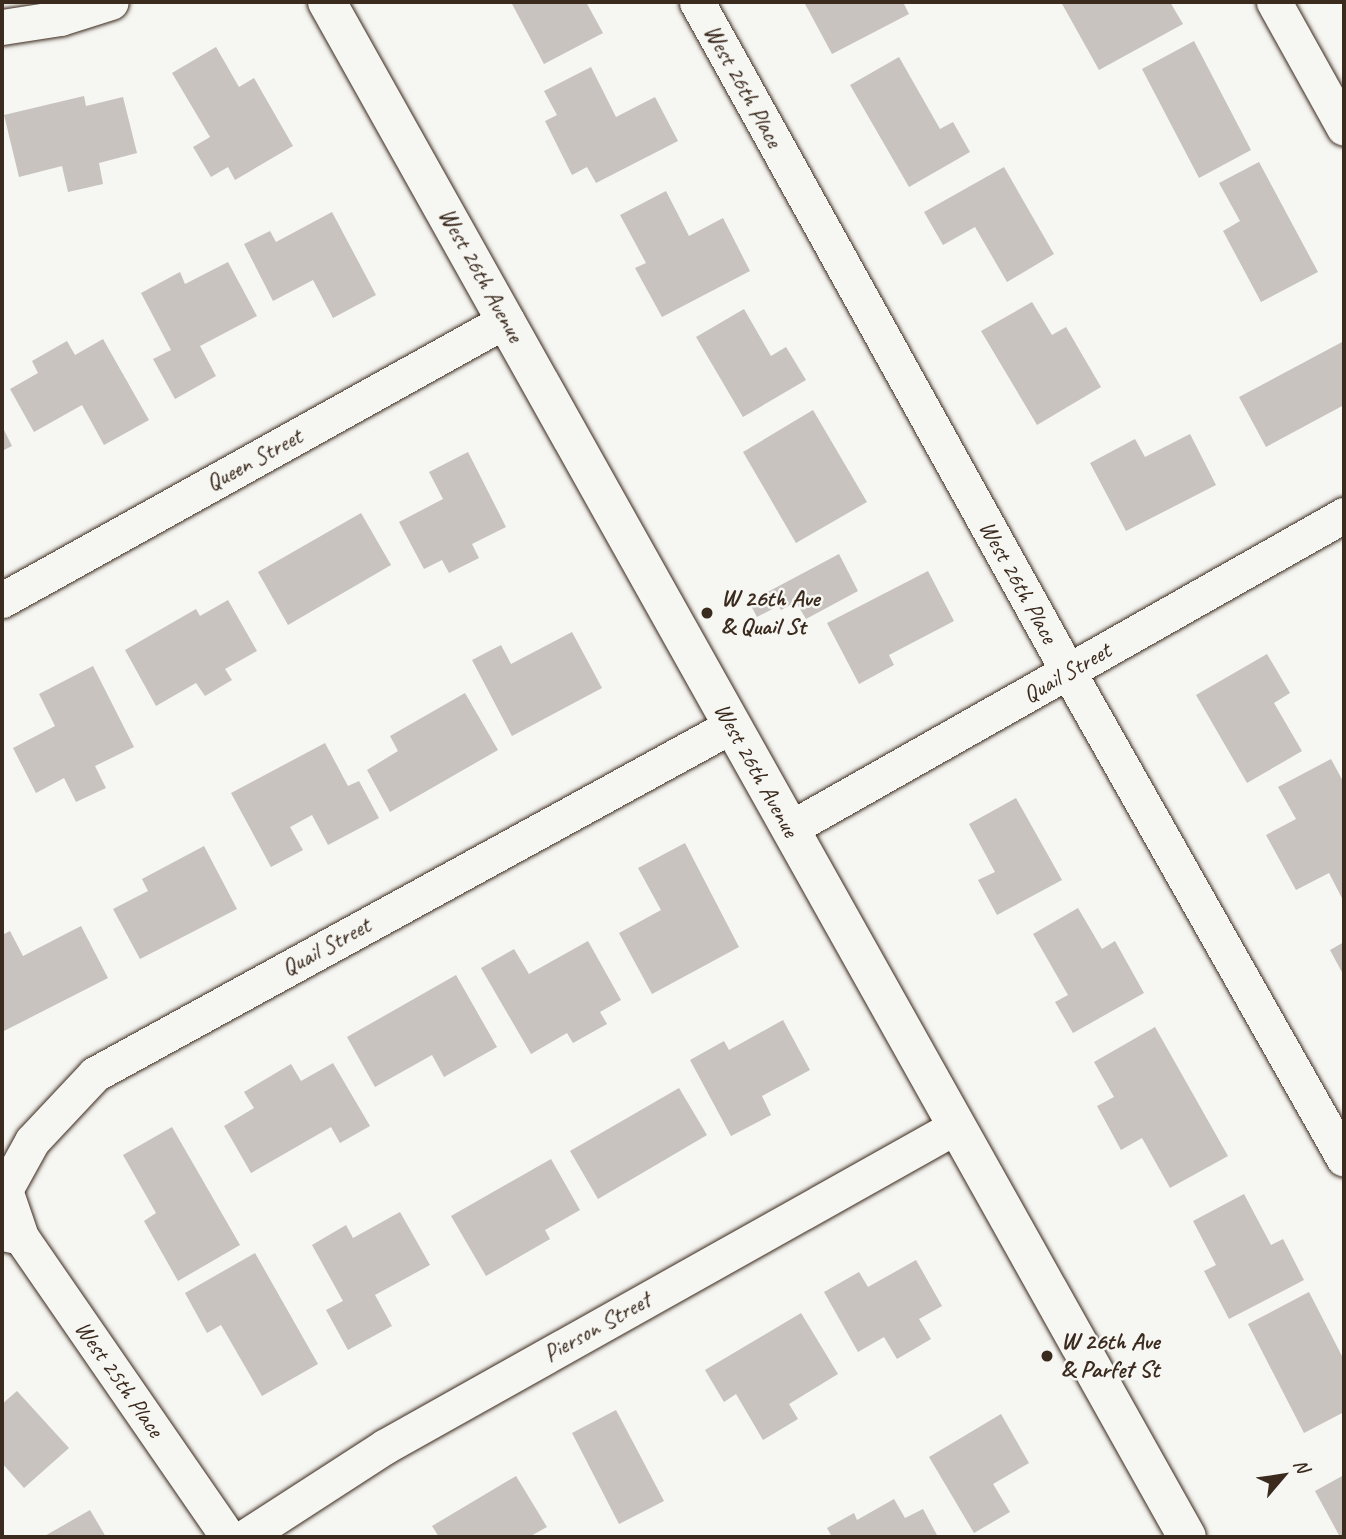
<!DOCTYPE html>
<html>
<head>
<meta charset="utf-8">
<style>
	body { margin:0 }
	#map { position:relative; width:1346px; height:1539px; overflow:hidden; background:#f6f6f2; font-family:Caveat,sans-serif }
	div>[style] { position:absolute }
	.building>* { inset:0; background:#c8c3be }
	.roads { filter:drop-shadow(0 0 2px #3b2a1e) drop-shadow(0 0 2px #3b2a1e) }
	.minor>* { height:35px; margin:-17.5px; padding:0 17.5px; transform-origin:17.5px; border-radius:17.5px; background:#f6f6f2 }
	.tertiary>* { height:38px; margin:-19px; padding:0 19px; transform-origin:19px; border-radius:19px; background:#f6f6f2 }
	.dots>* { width:19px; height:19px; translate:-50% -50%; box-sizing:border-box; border:4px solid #f6f6f2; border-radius:50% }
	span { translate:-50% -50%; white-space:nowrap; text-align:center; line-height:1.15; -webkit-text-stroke:5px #f6f6f2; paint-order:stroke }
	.street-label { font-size:24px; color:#3b2a1e }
	.poi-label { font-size:24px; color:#3b2a1e; font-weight:700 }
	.left { translate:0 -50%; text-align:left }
	.frame { position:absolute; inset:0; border:4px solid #3b2a1e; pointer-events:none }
	.north { position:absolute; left:1248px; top:1441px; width:70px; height:70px; -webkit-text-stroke:5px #f6f6f2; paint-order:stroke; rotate:61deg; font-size:19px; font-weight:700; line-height:28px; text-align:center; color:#3b2a1e }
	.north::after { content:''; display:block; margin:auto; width:24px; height:32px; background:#3b2a1e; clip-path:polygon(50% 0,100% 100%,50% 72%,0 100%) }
</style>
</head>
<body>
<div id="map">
	<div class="building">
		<div style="clip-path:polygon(511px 2px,586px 2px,603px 33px,544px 64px)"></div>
		<div style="clip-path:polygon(804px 2px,903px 2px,909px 14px,832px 54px)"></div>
		<div style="clip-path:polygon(1061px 2px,1170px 2px,1183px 24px,1099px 70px)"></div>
		<div style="clip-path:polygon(1194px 41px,1251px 150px,1199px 178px,1142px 69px)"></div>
		<div style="clip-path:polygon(216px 47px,239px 87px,254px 78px,293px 146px,235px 180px,228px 167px,211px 177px,193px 147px,210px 137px,172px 73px)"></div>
		<div style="clip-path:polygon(899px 57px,940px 129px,953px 122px,970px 152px,909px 187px,850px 85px)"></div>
		<div style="clip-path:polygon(591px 67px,616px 117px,655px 97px,678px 141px,596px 183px,587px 167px,572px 175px,545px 121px,557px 115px,544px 91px)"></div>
		<div style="clip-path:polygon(84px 96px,86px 106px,123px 97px,137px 153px,99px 163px,103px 184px,68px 192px,62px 166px,19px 177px,4px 115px)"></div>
		<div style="clip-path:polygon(1259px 162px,1318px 272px,1261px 302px,1223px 231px,1240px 221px,1219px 183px)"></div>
		<div style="clip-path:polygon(1004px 167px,1054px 254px,1007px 282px,975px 227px,943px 245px,924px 212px)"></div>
		<div style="clip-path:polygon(666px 191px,689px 236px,723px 218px,750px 271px,662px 317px,635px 268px,646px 263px,620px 215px)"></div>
		<div style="clip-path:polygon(332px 212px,376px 295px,333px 318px,313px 280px,273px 301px,244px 244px,270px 231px,276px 242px)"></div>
		<div style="clip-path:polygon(228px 262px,257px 316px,200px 346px,216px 376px,175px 399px,153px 359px,171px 350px,141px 293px,180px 272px,185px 284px)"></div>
		<div style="clip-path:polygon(1032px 302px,1052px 335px,1066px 327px,1101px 387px,1037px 425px,981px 331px)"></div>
		<div style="clip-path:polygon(744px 309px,771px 356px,786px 347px,806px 380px,743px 417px,696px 337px)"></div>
		<div style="clip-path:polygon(103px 339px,149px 420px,104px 445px,82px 405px,34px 432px,10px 389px,38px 373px,32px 361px,67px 341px,75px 355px)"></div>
		<div style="clip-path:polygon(1344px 341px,1344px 405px,1266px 447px,1239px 397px)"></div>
		<div style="clip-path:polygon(813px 410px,867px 502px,796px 543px,743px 452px)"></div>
		<div style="clip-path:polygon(2px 426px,12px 446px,2px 451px)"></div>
		<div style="clip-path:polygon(1190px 434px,1216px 485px,1126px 531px,1090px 463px,1135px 439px,1145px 457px)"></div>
		<div style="clip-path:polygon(468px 452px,506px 527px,472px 544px,479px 558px,449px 573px,442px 560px,424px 569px,399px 522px,443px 499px,429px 472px)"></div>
		<div style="clip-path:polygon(361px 513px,391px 565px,288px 625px,258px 572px)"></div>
		<div style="clip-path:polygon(839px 554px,858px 591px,806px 619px,796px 602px,781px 610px,778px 606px,757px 617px,749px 602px)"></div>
		<div style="clip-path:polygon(928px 571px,954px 621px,889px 655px,894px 665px,859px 684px,827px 623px)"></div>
		<div style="clip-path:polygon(228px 600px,257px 651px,225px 669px,232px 680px,205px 696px,196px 683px,156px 706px,125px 650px,196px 609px,200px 616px)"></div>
		<div style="clip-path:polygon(572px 632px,602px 688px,512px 736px,472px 660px,501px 645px,511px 664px)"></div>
		<div style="clip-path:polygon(1267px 654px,1290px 693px,1274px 703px,1302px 751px,1247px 783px,1196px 695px)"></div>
		<div style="clip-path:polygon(93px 666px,134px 747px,95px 766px,106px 788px,76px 802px,64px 778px,36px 793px,13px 748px,55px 726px,39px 694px)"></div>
		<div style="clip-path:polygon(465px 693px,498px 750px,390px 812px,367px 770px,398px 751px,390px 736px)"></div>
		<div style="clip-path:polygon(325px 743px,348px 786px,359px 781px,379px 818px,328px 845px,312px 815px,290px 827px,303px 850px,271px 867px,231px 793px)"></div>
		<div style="clip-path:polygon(1331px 759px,1344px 783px,1344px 902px,1329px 873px,1296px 890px,1266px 835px,1296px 819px,1278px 787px)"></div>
		<div style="clip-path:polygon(1016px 798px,1062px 880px,997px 915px,978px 880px,995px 872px,969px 824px)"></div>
		<div style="clip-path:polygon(685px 843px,739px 947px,652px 994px,619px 933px,661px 910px,638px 868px)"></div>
		<div style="clip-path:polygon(204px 846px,237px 909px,140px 959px,113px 909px,148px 891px,142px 879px)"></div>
		<div style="clip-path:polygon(1078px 908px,1102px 949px,1115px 941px,1144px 993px,1073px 1033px,1055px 1002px,1068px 995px,1033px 934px)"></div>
		<div style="clip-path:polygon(81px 926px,108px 978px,2px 1032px,2px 935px,10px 931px,23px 956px)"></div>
		<div style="clip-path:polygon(588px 941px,621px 1000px,600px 1012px,607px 1024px,573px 1043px,567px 1033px,531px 1054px,481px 968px,514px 949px,529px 974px)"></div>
		<div style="clip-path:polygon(1344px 942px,1344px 976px,1330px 950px)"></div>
		<div style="clip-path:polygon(456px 975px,497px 1047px,444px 1077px,432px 1055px,375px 1087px,347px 1037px)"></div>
		<div style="clip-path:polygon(783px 1020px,810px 1070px,762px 1096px,771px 1115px,731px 1136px,690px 1060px,724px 1041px,729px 1050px)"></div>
		<div style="clip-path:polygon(1155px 1027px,1228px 1156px,1170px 1188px,1142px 1138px,1121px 1150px,1097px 1106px,1114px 1097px,1094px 1062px)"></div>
		<div style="clip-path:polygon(333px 1063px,370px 1126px,340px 1143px,331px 1127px,251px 1173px,224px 1126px,254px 1108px,244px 1092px,291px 1064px,301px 1081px)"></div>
		<div style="clip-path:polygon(679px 1088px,707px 1135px,598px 1199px,570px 1151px)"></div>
		<div style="clip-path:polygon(172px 1127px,240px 1245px,178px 1281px,144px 1221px,156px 1213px,123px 1155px)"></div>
		<div style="clip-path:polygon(551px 1159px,580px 1210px,545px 1230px,550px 1239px,486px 1276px,451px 1216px)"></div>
		<div style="clip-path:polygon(1244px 1194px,1271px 1245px,1283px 1239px,1304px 1280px,1229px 1319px,1204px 1271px,1216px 1265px,1193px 1221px)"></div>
		<div style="clip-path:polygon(400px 1212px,430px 1265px,375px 1295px,392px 1326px,348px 1350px,326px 1310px,343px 1301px,312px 1245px,346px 1225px,353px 1238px)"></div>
		<div style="clip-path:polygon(255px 1253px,318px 1364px,262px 1396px,221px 1325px,207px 1333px,185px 1293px)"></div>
		<div style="clip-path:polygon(916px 1260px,942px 1306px,919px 1319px,931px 1339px,897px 1359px,884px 1337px,858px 1352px,824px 1292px,859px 1272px,868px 1287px)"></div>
		<div style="clip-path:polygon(1309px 1292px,1344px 1360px,1344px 1412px,1304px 1433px,1248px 1324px)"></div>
		<div style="clip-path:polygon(801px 1313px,838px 1374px,789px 1404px,798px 1419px,763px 1440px,736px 1394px,724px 1402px,705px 1370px)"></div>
		<div style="clip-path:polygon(17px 1391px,69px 1448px,24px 1488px,2px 1463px,2px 1404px)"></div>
		<div style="clip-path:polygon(616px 1410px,664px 1501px,619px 1524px,572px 1433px)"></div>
		<div style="clip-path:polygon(1001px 1414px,1029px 1463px,993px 1484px,1010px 1512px,974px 1533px,929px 1457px)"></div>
		<div style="clip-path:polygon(1344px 1475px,1344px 1537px,1340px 1537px,1315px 1491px)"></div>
		<div style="clip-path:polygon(516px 1476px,547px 1527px,529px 1537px,439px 1537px,432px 1526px)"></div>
		<div style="clip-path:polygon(894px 1499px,905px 1518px,923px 1509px,938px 1537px,832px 1537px,827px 1528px,854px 1513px,857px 1520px)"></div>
		<div style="clip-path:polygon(90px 1510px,106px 1537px,43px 1537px)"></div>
	</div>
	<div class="roads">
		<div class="minor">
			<div style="left:697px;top:2px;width:767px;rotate:61deg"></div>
			<div style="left:1069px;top:673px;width:558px;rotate:60.5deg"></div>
			<div style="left:1274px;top:2px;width:144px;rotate:60.9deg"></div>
			<div style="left:2px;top:27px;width:59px;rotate:-8.8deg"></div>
			<div style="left:60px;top:18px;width:53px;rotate:-17.4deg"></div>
			<div style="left:2px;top:600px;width:577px;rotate:-29.05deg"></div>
			<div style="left:789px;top:829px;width:638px;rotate:-29.5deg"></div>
			<div style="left:2px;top:1233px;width:19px;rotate:12deg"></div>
			<div style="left:21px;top:1237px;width:364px;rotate:55.4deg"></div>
			<div style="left:21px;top:1237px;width:50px;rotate:-108.8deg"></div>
			<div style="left:5px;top:1190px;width:56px;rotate:-61.1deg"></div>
			<div style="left:32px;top:1141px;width:92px;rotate:-46.8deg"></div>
			<div style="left:95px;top:1074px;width:725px;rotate:-28.69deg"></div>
			<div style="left:245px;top:1537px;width:166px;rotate:-32.9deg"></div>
			<div style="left:384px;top:1447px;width:655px;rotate:-29.27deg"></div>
		</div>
		<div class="tertiary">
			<div style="left:327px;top:2px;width:1759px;rotate:60.74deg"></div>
		</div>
	</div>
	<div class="dots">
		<div style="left:707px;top:613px;background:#3b2a1e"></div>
		<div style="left:1047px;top:1356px;background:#3b2a1e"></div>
	</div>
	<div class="street-label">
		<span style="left:743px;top:86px;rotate:61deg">West 26th Place</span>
		<span style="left:481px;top:275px;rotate:61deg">West 26th Avenue</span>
		<span style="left:254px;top:460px;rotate:-29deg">Queen Street</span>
		<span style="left:1018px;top:582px;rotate:61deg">West 26th Place</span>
		<span style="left:1067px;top:673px;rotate:-30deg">Quail Street</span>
		<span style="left:756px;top:770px;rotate:61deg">West 26th Avenue</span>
		<span style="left:326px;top:947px;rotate:-29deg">Quail Street</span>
		<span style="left:597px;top:1327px;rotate:-29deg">Pierson Street</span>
		<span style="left:119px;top:1379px;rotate:55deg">West 25th Place</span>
	</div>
	<div class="poi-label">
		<span class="left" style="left:721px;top:613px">W 26th Ave<br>&amp; Quail St</span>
		<span class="left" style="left:1061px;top:1356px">W 26th Ave<br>&amp; Parfet St</span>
	</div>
	<div class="frame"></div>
	<div class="north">N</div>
</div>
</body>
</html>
